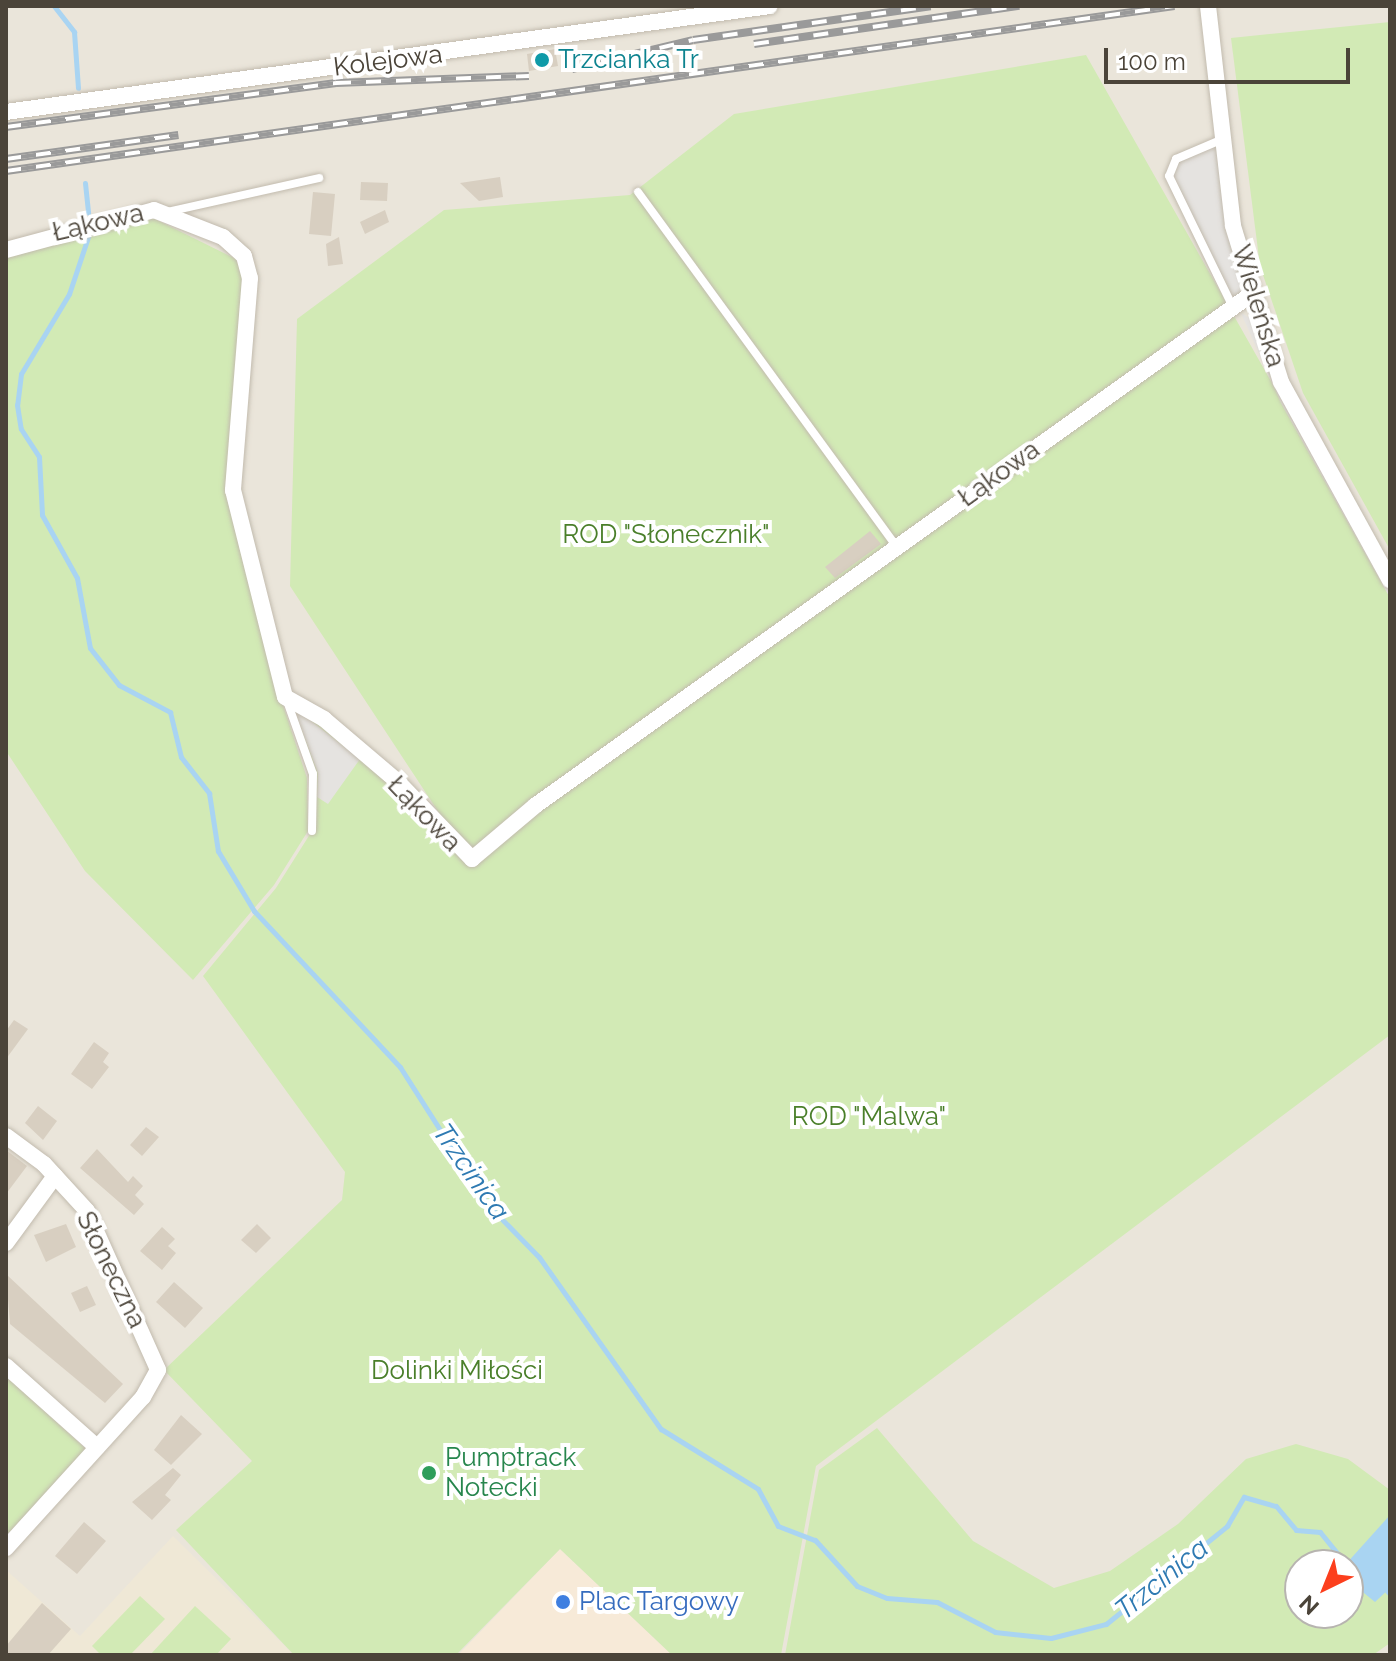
<!DOCTYPE html>
<html>
<head>
<meta charset="utf-8">
<style>
	body { margin:0 }
	#map { position:relative; width:1396px; height:1661px; overflow:hidden; background:#f6f3ec; font-family:Raleway,sans-serif }
	div>[style] { position:absolute }
	.residential>* { inset:0; background:#eae5da }
	.commercial>* { inset:0; background:#f7ead8 }
	.education>* { inset:0; background:#efe8d6 }
	.green>* { inset:0; background:#d2eab5 }
	.parking>* { inset:0; background:#e5e3e0 }
	.water>* { inset:0; background:#a9d4f2 }
	.stream>* { height:5px; margin:-2.5px; padding:0 2.5px; transform-origin:2.5px; border-radius:2.5px; background:#a9d4f2 }
	.building>* { inset:0; background:#d8cfc1 }
	.roads { filter:drop-shadow(0 0 2px #c2bbae) drop-shadow(0 0 2px #c2bbae) }
	.lane>* { height:8px; margin:-4px; padding:0 4px; transform-origin:4px; border-radius:4px; background:#fff }
	.street>* { height:16px; margin:-8px; padding:0 8px; transform-origin:8px; border-radius:8px; background:#fff }
	.rail>* { height:8px; margin-top:-4px; transform-origin:0; background:repeating-linear-gradient(90deg,#fff 0 15px,#9a9a9a 0 30px); box-sizing:border-box; border-block:2px solid #9a9a9a }
	.dots>* { width:22px; height:22px; translate:-50% -50%; box-sizing:border-box; border:4px solid #fff; border-radius:50% }
	span { translate:-50% -50%; white-space:nowrap; text-align:center; line-height:1.15; -webkit-text-stroke:8px #fff; paint-order:stroke }
	.culture-label { font-size:26px; color:#0d838f }
	.left { translate:0 -50%; text-align:left }
	.street-label { font-size:26px; color:#4b4439 }
	.park-label { font-size:26px; color:#4a7f2a }
	.leisure-label { font-size:26px; color:#27864d }
	.shop-label { font-size:26px; color:#366cbe }
	.water-label { font-size:28px; color:#2e7ab2; font-style:italic }
	.frame { position:absolute; inset:0; border:8px solid #4b4439; pointer-events:none }
	.north { position:absolute; left:1284px; top:1549px; width:80px; height:80px; box-sizing:border-box; background:#fff; border:2px solid #b7b4b0; border-radius:50%; rotate:223deg; font-size:22px; font-weight:700; line-height:32px; text-align:center; color:#4b4439 }
	.north::after { content:''; display:block; margin:auto; width:28px; height:36px; background:#fc3f1d; clip-path:polygon(50% 0,100% 100%,50% 72%,0 100%) }
	.scale { position:absolute; left:1104px; top:48px; width:246px; height:36px; box-sizing:border-box; border:4px solid #4b4439; border-top:0; padding-left:10px; font-size:24px; line-height:28px; white-space:nowrap; color:#4b4439; -webkit-text-stroke:6px #fff; paint-order:stroke }
</style>
</head>
<body>
<div id="map">
	<div class="residential">
		<div style="clip-path:polygon(evenodd,6px 6px,1390px 6px,1390px 1655px,6px 1655px,6px 6px,1300px 1565px,1348px 1565px,1348px 1613px,1300px 1613px,1300px 1565px)"></div>
	</div>
	<div class="commercial">
		<div style="clip-path:polygon(560px 1549px,672px 1655px,458px 1655px)"></div>
	</div>
	<div class="education">
		<div style="clip-path:polygon(173px 1536px,294px 1655px,6px 1655px,6px 1570px,80px 1636px)"></div>
	</div>
	<div class="green">
		<div style="clip-path:polygon(1390px 22px,1390px 550px,1303px 393px,1260px 266px,1231px 38px)"></div>
		<div style="clip-path:polygon(1086px 55px,1390px 591px,1390px 1035px,816px 1466px,781px 1655px,672px 1655px,560px 1549px,456px 1655px,294px 1655px,176px 1530px,252px 1461px,164px 1370px,342px 1200px,345px 1172px,203px 976px,276px 888px,312px 831px,313px 774px,285px 697px,324px 719px,468px 857px,290px 586px,297px 319px,444px 210px,630px 195px,734px 114px)"></div>
		<div style="clip-path:polygon(153px 218px,236px 259px,247px 286px,230px 430px,275px 681px,307px 778px,308px 831px,274px 885px,193px 980px,85px 871px,6px 751px,6px 257px)"></div>
		<div style="clip-path:polygon(6px 1376px,86px 1449px,6px 1536px)"></div>
		<div style="clip-path:polygon(evenodd,877px 1428px,973px 1541px,1054px 1588px,1110px 1571px,1178px 1524px,1246px 1459px,1296px 1444px,1348px 1459px,1390px 1490px,1390px 1643px,1373px 1655px,785px 1655px,819px 1470px,877px 1428px,1300px 1565px,1348px 1565px,1348px 1613px,1300px 1613px,1300px 1565px)"></div>
		<div style="clip-path:polygon(140px 1596px,165px 1619px,130px 1655px,101px 1655px,92px 1646px)"></div>
		<div style="clip-path:polygon(195px 1606px,231px 1639px,216px 1655px,150px 1655px)"></div>
	</div>
	<div class="parking">
		<div style="clip-path:polygon(1215px 139px,1253px 293px,1233px 307px,1169px 169px)"></div>
		<div style="clip-path:polygon(1241px 313px,1263px 326px,1275px 362px,1390px 580px,1390px 598px,1281px 403px)"></div>
		<div style="clip-path:polygon(293px 707px,360px 759px,328px 804px,317px 797px,318px 773px)"></div>
	</div>
	<div class="water">
		<div style="clip-path:polygon(1390px 1515px,1390px 1588px,1375px 1602px,1348px 1580px,1345px 1565px)"></div>
	</div>
	<div class="stream">
		<div style="left:54px;top:6px;width:33px;rotate:52deg"></div>
		<div style="left:74px;top:32px;width:56px;rotate:85.9deg"></div>
		<div style="left:85px;top:183px;width:30px;rotate:84deg"></div>
		<div style="left:89px;top:234px;width:63px;rotate:108.4deg"></div>
		<div style="left:69px;top:294px;width:93px;rotate:121deg"></div>
		<div style="left:21px;top:374px;width:31px;rotate:97deg"></div>
		<div style="left:17px;top:405px;width:24px;rotate:81deg"></div>
		<div style="left:21px;top:429px;width:33px;rotate:57deg"></div>
		<div style="left:39px;top:457px;width:58px;rotate:87deg"></div>
		<div style="left:42px;top:515px;width:72px;rotate:60.9deg"></div>
		<div style="left:77px;top:578px;width:71px;rotate:79.5deg"></div>
		<div style="left:90px;top:648px;width:47px;rotate:51.9deg"></div>
		<div style="left:119px;top:685px;width:58px;rotate:27.9deg"></div>
		<div style="left:170px;top:712px;width:46px;rotate:76.3deg"></div>
		<div style="left:181px;top:757px;width:46px;rotate:52.1deg"></div>
		<div style="left:209px;top:793px;width:59px;rotate:81.2deg"></div>
		<div style="left:218px;top:851px;width:70px;rotate:59deg"></div>
		<div style="left:254px;top:911px;width:214px;rotate:46.9deg"></div>
		<div style="left:400px;top:1067px;width:164px;rotate:57.5deg"></div>
		<div style="left:488px;top:1205px;width:73px;rotate:45.6deg"></div>
		<div style="left:539px;top:1257px;width:211px;rotate:54.7deg"></div>
		<div style="left:661px;top:1429px;width:114px;rotate:31.7deg"></div>
		<div style="left:758px;top:1489px;width:42px;rotate:61.6deg"></div>
		<div style="left:778px;top:1526px;width:40px;rotate:21deg"></div>
		<div style="left:815px;top:1540px;width:62px;rotate:47.6deg"></div>
		<div style="left:857px;top:1586px;width:32px;rotate:22deg"></div>
		<div style="left:887px;top:1598px;width:50px;rotate:4.6deg"></div>
		<div style="left:937px;top:1602px;width:65px;rotate:27.3deg"></div>
		<div style="left:995px;top:1632px;width:56px;rotate:6.1deg"></div>
		<div style="left:1051px;top:1638px;width:57px;rotate:-14.3deg"></div>
		<div style="left:1106px;top:1624px;width:156px;rotate:-39deg"></div>
		<div style="left:1227px;top:1526px;width:34px;rotate:-60deg"></div>
		<div style="left:1244px;top:1497px;width:33px;rotate:16deg"></div>
		<div style="left:1276px;top:1506px;width:31px;rotate:50deg"></div>
		<div style="left:1296px;top:1530px;width:24px;rotate:5deg"></div>
		<div style="left:1320px;top:1532px;width:41px;rotate:50.9deg"></div>
		<div style="left:1387px;top:1591px;width:4px;rotate:45deg"></div>
	</div>
	<div class="building">
		<div style="clip-path:polygon(555px 49px,558px 66px,529px 71px,527px 54px)"></div>
		<div style="clip-path:polygon(500px 177px,503px 197px,479px 201px,460px 183px)"></div>
		<div style="clip-path:polygon(361px 182px,388px 183px,387px 201px,360px 200px)"></div>
		<div style="clip-path:polygon(313px 192px,335px 194px,331px 236px,309px 234px)"></div>
		<div style="clip-path:polygon(385px 210px,389px 222px,365px 234px,360px 222px)"></div>
		<div style="clip-path:polygon(339px 237px,343px 264px,328px 266px,326px 244px)"></div>
		<div style="clip-path:polygon(870px 531px,881px 544px,835px 578px,825px 567px)"></div>
		<div style="clip-path:polygon(14px 1020px,28px 1029px,6px 1059px,6px 1031px)"></div>
		<div style="clip-path:polygon(94px 1042px,109px 1053px,103px 1062px,109px 1067px,92px 1089px,71px 1074px)"></div>
		<div style="clip-path:polygon(38px 1106px,57px 1121px,43px 1140px,25px 1123px)"></div>
		<div style="clip-path:polygon(146px 1127px,159px 1137px,142px 1156px,130px 1145px)"></div>
		<div style="clip-path:polygon(97px 1149px,128px 1182px,133px 1176px,143px 1186px,135px 1195px,144px 1204px,134px 1215px,80px 1168px)"></div>
		<div style="clip-path:polygon(6px 1150px,27px 1166px,6px 1194px)"></div>
		<div style="clip-path:polygon(66px 1224px,76px 1247px,46px 1262px,34px 1235px)"></div>
		<div style="clip-path:polygon(257px 1224px,271px 1238px,256px 1253px,241px 1240px)"></div>
		<div style="clip-path:polygon(162px 1227px,175px 1239px,168px 1246px,176px 1253px,162px 1270px,140px 1251px)"></div>
		<div style="clip-path:polygon(6px 1274px,123px 1384px,105px 1403px,10px 1324px)"></div>
		<div style="clip-path:polygon(174px 1282px,203px 1308px,185px 1328px,156px 1302px)"></div>
		<div style="clip-path:polygon(87px 1286px,96px 1305px,80px 1312px,71px 1293px)"></div>
		<div style="clip-path:polygon(181px 1415px,202px 1434px,171px 1465px,154px 1450px)"></div>
		<div style="clip-path:polygon(173px 1468px,181px 1475px,165px 1495px,171px 1500px,152px 1520px,132px 1502px)"></div>
		<div style="clip-path:polygon(84px 1522px,106px 1541px,77px 1574px,55px 1556px)"></div>
		<div style="clip-path:polygon(42px 1603px,71px 1629px,48px 1655px,6px 1655px,6px 1646px)"></div>
	</div>
	<div class="roads">
		<div class="lane">
			<div style="left:1223px;top:139px;width:51px;rotate:156.9deg"></div>
			<div style="left:1176px;top:159px;width:18px;rotate:112deg"></div>
			<div style="left:1169px;top:176px;width:146px;rotate:64deg"></div>
			<div style="left:638px;top:192px;width:439px;rotate:53.9deg"></div>
			<div style="left:167px;top:212px;width:156px;rotate:-12.6deg"></div>
			<div style="left:287px;top:701px;width:77px;rotate:70.4deg"></div>
			<div style="left:313px;top:774px;width:57px;rotate:91deg"></div>
		</div>
		<div class="street">
			<div style="left:1208px;top:6px;width:221px;rotate:83.5deg"></div>
			<div style="left:1233px;top:226px;width:163px;rotate:72.9deg"></div>
			<div style="left:1281px;top:382px;width:226px;rotate:61.2deg"></div>
			<div style="left:6px;top:112px;width:771px;rotate:-7.9deg"></div>
			<div style="left:6px;top:250px;width:153px;rotate:-15.1deg"></div>
			<div style="left:154px;top:210px;width:74px;rotate:21.4deg"></div>
			<div style="left:223px;top:237px;width:28px;rotate:42deg"></div>
			<div style="left:244px;top:256px;width:23px;rotate:75deg"></div>
			<div style="left:250px;top:278px;width:213px;rotate:94.6deg"></div>
			<div style="left:233px;top:490px;width:213px;rotate:75.9deg"></div>
			<div style="left:285px;top:697px;width:45px;rotate:29.4deg"></div>
			<div style="left:324px;top:719px;width:97px;rotate:40.4deg"></div>
			<div style="left:398px;top:782px;width:107px;rotate:46.1deg"></div>
			<div style="left:472px;top:859px;width:84px;rotate:-40.2deg"></div>
			<div style="left:536px;top:805px;width:881px;rotate:-35.53deg"></div>
			<div style="left:6px;top:1136px;width:47px;rotate:36.4deg"></div>
			<div style="left:44px;top:1164px;width:64px;rotate:47.5deg"></div>
			<div style="left:87px;top:1211px;width:174px;rotate:65.9deg"></div>
			<div style="left:158px;top:1370px;width:31px;rotate:119deg"></div>
			<div style="left:143px;top:1397px;width:204px;rotate:132.2deg"></div>
			<div style="left:6px;top:1243px;width:83px;rotate:-53.8deg"></div>
			<div style="left:6px;top:1366px;width:122px;rotate:41.7deg"></div>
		</div>
	</div>
	<div class="rail">
		<div style="left:754px;top:44px;width:268px;rotate:-8.2deg"></div>
		<div style="left:572px;top:69px;width:124px;rotate:-13.5deg"></div>
		<div style="left:693px;top:40px;width:240px;rotate:-8.1deg"></div>
		<div style="left:6px;top:127px;width:333px;rotate:-7.6deg"></div>
		<div style="left:336px;top:83px;width:193px;rotate:-2.1deg"></div>
		<div style="left:6px;top:159px;width:174px;rotate:-7.9deg"></div>
		<div style="left:6px;top:171px;width:1180px;rotate:-8.04deg"></div>
	</div>
	<div class="dots">
		<div style="left:542px;top:60px;background:#0f9aa8"></div>
		<div style="left:429px;top:1473px;background:#2e9e5b"></div>
		<div style="left:563px;top:1602px;background:#3f7fe0"></div>
	</div>
	<div class="culture-label">
		<span class="left" style="left:558px;top:60px">Trzcianka Tr</span>
	</div>
	<div class="street-label">
		<span style="left:388px;top:61px;rotate:-7deg">Kolejowa</span>
		<span style="left:98px;top:223px;rotate:-13deg">Łąkowa</span>
		<span style="left:1258px;top:306px;rotate:73deg">Wieleńska</span>
		<span style="left:999px;top:474px;rotate:-36deg">Łąkowa</span>
		<span style="left:424px;top:814px;rotate:46deg">Łąkowa</span>
		<span style="left:111px;top:1270px;rotate:64deg">Słoneczna</span>
	</div>
	<div class="park-label">
		<span style="left:666px;top:535px">ROD "Słonecznik"</span>
		<span style="left:869px;top:1117px">ROD "Malwa"</span>
		<span style="left:457px;top:1371px">Dolinki Miłości</span>
	</div>
	<div class="leisure-label">
		<span class="left" style="left:445px;top:1473px">Pumptrack<br>Notecki</span>
	</div>
	<div class="shop-label">
		<span class="left" style="left:579px;top:1602px">Plac Targowy</span>
	</div>
	<div class="water-label">
		<span style="left:471px;top:1172px;rotate:55deg">Trzcinica</span>
		<span style="left:1162px;top:1579px;rotate:-39deg">Trzcinica</span>
	</div>
	<div class="frame"></div>
	<div class="north">N</div>
	<div class="scale">100 m</div>
</div>
</body>
</html>
